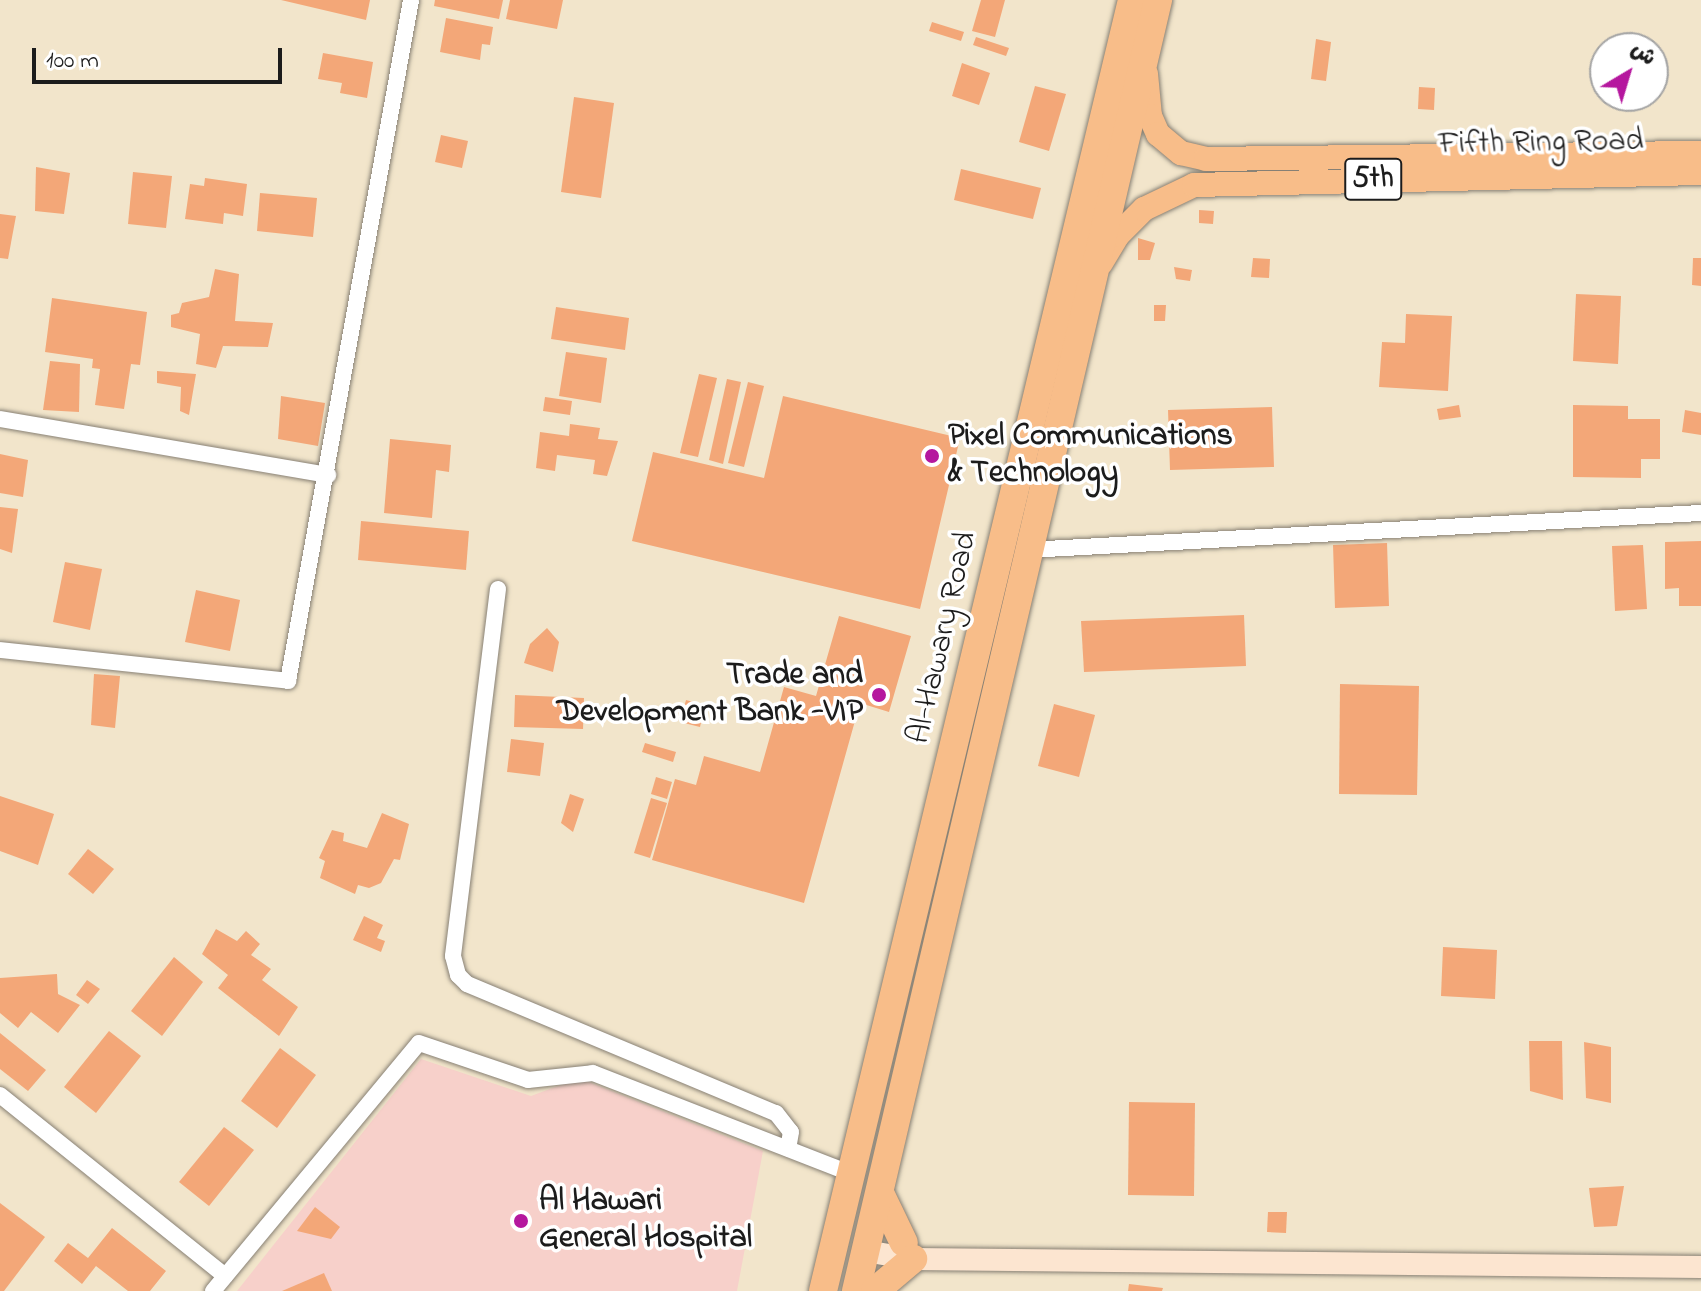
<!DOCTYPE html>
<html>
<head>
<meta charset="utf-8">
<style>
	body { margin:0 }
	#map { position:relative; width:1701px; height:1291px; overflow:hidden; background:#f2e5cb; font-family:"Indie Flower","Playpen Sans Arabic",sans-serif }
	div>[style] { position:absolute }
	.built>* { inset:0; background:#f7d0ca }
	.building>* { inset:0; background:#f3a778 }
	.roads { filter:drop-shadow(0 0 2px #878074) drop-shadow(0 0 2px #878074) }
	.street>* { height:16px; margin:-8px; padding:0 8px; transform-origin:8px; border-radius:8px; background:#fff }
	.secondary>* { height:22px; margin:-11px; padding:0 11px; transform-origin:11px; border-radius:11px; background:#fce5d0 }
	.primary>* { height:24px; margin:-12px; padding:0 12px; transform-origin:12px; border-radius:12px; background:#f8bd89 }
	.highway>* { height:28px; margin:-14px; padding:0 14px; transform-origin:14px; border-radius:14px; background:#f8bd89 }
	.dots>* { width:22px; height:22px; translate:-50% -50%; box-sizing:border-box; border:4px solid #fff; border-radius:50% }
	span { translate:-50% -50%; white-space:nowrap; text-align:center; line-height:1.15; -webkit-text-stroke:7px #fff; paint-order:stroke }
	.shield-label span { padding:2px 6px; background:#fff; border:2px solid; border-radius:6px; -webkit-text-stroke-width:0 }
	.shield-label { font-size:30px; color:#1c1c1c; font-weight:700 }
	.street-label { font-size:32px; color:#1c1c1c }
	.poi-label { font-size:32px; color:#1c1c1c; font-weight:700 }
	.left { translate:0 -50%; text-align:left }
	.right { translate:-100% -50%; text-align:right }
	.north { position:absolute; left:1589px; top:32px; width:80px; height:80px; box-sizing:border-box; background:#fff; border:2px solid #a4a4a4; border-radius:50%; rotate:38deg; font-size:22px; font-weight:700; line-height:32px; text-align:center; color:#1c1c1c }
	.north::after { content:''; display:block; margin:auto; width:28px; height:36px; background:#b5179e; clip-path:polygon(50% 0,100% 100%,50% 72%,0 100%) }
	.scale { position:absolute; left:32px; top:48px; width:250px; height:36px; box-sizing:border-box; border:4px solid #1c1c1c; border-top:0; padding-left:10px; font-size:24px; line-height:28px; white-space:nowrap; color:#1c1c1c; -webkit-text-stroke:6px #fff; paint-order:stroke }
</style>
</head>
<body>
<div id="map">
	<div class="built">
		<div style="clip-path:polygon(421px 1059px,531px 1096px,579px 1078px,763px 1151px,737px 1291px,237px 1291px)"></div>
	</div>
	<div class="building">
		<div style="clip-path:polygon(281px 0,370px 0,366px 20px)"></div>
		<div style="clip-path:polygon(435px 0,503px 0,499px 19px,434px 6px)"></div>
		<div style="clip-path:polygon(510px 0,563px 0,557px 29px,506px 19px)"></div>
		<div style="clip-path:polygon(981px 0,1005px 0,995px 37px,972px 31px)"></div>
		<div style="clip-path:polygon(446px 18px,493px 27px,490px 45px,482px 44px,480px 60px,440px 52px)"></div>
		<div style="clip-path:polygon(932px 22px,964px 32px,961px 41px,929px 31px)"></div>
		<div style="clip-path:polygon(976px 37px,1009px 48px,1006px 56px,973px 45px)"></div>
		<div style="clip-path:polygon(1316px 39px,1331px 42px,1326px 81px,1311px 79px)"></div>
		<div style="clip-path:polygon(323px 53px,373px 62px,367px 98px,340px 93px,342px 83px,318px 79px)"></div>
		<div style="clip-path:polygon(962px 63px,990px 73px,979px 105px,952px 96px)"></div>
		<div style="clip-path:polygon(1035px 86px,1066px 94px,1049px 151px,1019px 142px)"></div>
		<div style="clip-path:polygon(1419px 87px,1435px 88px,1434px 110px,1418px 109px)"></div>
		<div style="clip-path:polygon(574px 97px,614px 103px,601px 198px,561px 192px)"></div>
		<div style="clip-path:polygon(441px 135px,468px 141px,462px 168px,435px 162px)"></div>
		<div style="clip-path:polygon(36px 167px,70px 173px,64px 214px,35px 211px)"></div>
		<div style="clip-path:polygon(961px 169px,1041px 188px,1033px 219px,954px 200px)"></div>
		<div style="clip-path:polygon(133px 172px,172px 176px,166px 228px,128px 224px)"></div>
		<div style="clip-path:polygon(205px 178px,247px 184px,243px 216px,224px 213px,223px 224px,185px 219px,190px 184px,204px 186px)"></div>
		<div style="clip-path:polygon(260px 193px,317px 198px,313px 237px,257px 231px)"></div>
		<div style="clip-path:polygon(1199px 210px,1214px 211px,1213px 224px,1199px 223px)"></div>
		<div style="clip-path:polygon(0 214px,16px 216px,8px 259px,0 258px)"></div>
		<div style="clip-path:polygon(1138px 238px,1155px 243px,1150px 260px,1138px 260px)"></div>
		<div style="clip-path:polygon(1253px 258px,1270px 259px,1269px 278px,1251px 277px)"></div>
		<div style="clip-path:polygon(1693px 258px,1701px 258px,1701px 286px,1692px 285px)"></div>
		<div style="clip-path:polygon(1174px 267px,1192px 270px,1190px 281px,1176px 279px)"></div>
		<div style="clip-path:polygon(215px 269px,239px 274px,235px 321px,273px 323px,268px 347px,223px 346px,216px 368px,196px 364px,200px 334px,171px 327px,171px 315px,179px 313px,182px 303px,209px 297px)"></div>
		<div style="clip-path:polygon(1576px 294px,1621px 296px,1618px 364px,1573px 361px)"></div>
		<div style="clip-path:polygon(52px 298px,147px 312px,140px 365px,131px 364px,124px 409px,95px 405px,100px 369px,92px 368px,93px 359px,45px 352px)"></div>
		<div style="clip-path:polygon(1154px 305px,1166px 305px,1165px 321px,1154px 321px)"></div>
		<div style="clip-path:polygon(556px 307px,629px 318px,625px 350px,551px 339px)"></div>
		<div style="clip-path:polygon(1406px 314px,1452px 316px,1448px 391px,1379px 387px,1382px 342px,1405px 343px)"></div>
		<div style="clip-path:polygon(566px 352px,607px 358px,601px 403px,559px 396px)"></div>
		<div style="clip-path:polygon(50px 361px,80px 364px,79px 412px,43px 410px)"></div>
		<div style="clip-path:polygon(157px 371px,196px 374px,189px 415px,180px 411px,181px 387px,157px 383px)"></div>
		<div style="clip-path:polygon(699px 374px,717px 378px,698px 457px,680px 453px)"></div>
		<div style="clip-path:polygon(727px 379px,741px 382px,723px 464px,709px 460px)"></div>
		<div style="clip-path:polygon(748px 382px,764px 386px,744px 467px,728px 463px)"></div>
		<div style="clip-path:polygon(281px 396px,325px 403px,318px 446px,278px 439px)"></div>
		<div style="clip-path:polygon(783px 396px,960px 438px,920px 609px,632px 541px,653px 452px,764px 478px)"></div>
		<div style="clip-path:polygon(545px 397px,572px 401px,570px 415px,543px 411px)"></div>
		<div style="clip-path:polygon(1459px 405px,1461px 417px,1439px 420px,1437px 409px)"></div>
		<div style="clip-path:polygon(1573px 405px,1628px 406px,1628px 419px,1660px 419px,1660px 459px,1641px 459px,1641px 478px,1573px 477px)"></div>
		<div style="clip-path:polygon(1272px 407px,1274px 467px,1170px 470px,1168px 410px)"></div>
		<div style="clip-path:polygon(1685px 410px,1701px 413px,1701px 435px,1682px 432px)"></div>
		<div style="clip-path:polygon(570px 424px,600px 428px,598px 439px,618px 441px,607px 476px,593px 474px,595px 460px,557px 455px,555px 471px,536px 468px,540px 432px,569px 436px)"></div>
		<div style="clip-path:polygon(390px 439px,451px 445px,449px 472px,436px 470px,432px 518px,384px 513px)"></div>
		<div style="clip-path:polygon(0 454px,28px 460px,23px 497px,0 493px)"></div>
		<div style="clip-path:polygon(0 507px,18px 509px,12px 553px,0 549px)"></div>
		<div style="clip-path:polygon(361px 521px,469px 531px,466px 570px,358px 560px)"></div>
		<div style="clip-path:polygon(1701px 541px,1701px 606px,1679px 606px,1679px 588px,1665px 589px,1665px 542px)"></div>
		<div style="clip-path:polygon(1387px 543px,1389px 606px,1335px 608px,1333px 545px)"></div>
		<div style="clip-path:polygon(1643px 545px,1647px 609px,1615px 611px,1612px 546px)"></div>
		<div style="clip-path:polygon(65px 562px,102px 569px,90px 630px,53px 622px)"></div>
		<div style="clip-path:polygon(196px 590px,240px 600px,230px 651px,185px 642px)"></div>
		<div style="clip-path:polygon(1244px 615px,1246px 666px,1084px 672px,1081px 621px)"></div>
		<div style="clip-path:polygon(839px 616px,911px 636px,889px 712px,860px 703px,804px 903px,652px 860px,675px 779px,696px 785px,704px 756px,760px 772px,784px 687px,816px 696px)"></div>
		<div style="clip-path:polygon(547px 628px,559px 642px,553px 672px,524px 663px,530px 644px)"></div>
		<div style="clip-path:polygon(94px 674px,120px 676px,115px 728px,91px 725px)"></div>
		<div style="clip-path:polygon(1340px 684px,1419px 686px,1417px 795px,1339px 794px)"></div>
		<div style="clip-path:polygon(515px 695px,584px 698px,583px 729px,514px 727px)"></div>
		<div style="clip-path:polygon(686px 700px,705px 705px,700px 727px,680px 722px)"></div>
		<div style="clip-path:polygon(1054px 704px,1095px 715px,1079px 777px,1038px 766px)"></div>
		<div style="clip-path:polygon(511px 739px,544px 743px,540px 776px,507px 772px)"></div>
		<div style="clip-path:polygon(645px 743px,676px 752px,673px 762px,642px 752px)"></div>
		<div style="clip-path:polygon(656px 777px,672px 782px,667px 799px,651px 794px)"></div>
		<div style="clip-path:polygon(570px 794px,584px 799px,573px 832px,561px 823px)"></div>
		<div style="clip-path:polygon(0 796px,54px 814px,38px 865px,0 851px)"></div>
		<div style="clip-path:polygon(651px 798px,667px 803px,650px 858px,634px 853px)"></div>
		<div style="clip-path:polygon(382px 813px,409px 824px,400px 860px,394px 859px,381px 883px,369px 888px,358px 885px,355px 894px,320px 878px,325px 861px,319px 858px,332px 830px,344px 833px,343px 841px,367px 848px)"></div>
		<div style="clip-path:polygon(88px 849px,114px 869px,93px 894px,68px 874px)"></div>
		<div style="clip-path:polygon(364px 916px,383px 925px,377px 938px,385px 941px,381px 952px,353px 940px)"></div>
		<div style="clip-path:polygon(216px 929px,237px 941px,246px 931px,260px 944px,251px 955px,271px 969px,262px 980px,298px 1007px,279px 1036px,218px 988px,228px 975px,202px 954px)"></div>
		<div style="clip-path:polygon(1443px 947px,1497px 950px,1495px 999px,1441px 996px)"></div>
		<div style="clip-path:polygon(174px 957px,203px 982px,162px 1036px,131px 1011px)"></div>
		<div style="clip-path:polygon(57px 974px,58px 994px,80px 1005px,58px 1033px,31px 1012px,18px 1028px,0 1013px,0 978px)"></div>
		<div style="clip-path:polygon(87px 980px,100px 989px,88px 1004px,76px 995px)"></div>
		<div style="clip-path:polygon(109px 1031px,141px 1056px,96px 1113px,64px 1087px)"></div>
		<div style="clip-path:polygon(0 1033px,46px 1070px,28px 1091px,0 1069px)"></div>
		<div style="clip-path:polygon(1529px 1041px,1562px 1041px,1563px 1100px,1530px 1091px)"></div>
		<div style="clip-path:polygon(1584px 1042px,1611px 1047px,1611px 1103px,1586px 1098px)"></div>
		<div style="clip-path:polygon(280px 1048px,316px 1075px,277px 1128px,241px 1101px)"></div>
		<div style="clip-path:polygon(1129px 1102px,1195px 1103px,1194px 1196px,1128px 1195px)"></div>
		<div style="clip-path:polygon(224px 1127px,254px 1150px,209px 1206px,179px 1182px)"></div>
		<div style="clip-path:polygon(1624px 1186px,1617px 1226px,1594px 1227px,1589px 1188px)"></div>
		<div style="clip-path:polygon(0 1203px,45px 1237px,4px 1291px,0 1291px)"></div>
		<div style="clip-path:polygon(315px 1207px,340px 1227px,331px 1239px,297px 1231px)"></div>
		<div style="clip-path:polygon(1268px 1212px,1287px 1212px,1286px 1233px,1267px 1232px)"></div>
		<div style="clip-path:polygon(112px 1228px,166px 1271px,150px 1291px,128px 1291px,96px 1266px,82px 1284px,54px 1261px,68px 1243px,88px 1258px)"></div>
		<div style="clip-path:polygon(324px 1273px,332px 1291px,282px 1291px)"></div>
		<div style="clip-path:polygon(1129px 1284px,1163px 1288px,1162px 1291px,1128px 1291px)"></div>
	</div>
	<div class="roads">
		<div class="street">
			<div style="left:0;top:419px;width:333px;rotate:9.7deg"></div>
			<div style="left:1028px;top:550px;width:674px;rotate:-3.15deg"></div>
			<div style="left:498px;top:589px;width:370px;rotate:97deg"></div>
			<div style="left:453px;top:956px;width:20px;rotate:75deg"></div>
			<div style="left:458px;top:975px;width:13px;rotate:45deg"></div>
			<div style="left:467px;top:984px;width:335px;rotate:22.7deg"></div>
			<div style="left:776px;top:1113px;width:24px;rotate:52deg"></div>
			<div style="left:791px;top:1132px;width:17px;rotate:100deg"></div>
			<div style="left:0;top:650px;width:290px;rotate:6.1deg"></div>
			<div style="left:288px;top:681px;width:692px;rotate:-79.76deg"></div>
			<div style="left:0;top:1095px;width:289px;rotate:38.8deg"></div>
			<div style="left:213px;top:1291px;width:322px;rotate:-50.3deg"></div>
			<div style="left:419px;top:1043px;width:115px;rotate:18.7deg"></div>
			<div style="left:528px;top:1080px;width:65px;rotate:-6.1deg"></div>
			<div style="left:593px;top:1073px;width:276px;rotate:21.3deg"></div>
		</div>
		<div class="secondary">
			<div style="left:865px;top:1251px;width:49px;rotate:9.5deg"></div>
			<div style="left:913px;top:1259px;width:788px;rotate:0.58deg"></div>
		</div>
		<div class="primary">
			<div style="left:1146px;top:74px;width:42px;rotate:84.6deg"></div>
			<div style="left:1150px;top:116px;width:20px;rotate:66deg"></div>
			<div style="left:1158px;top:134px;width:30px;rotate:40deg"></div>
			<div style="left:1181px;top:153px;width:26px;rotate:13deg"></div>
			<div style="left:1206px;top:159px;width:495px;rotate:-0.7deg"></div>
			<div style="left:1101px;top:263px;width:33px;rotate:-59deg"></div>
			<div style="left:1118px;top:235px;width:37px;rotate:-45deg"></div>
			<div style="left:1144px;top:209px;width:55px;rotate:-25.6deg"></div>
			<div style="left:1194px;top:185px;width:507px;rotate:-1.36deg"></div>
		</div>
		<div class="highway">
			<div style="left:880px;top:1193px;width:55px;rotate:64.4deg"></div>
			<div style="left:823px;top:1291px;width:1327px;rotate:-76.54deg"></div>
			<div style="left:856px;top:1291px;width:1326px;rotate:-76.83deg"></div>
			<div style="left:875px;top:1291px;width:50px;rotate:-40.1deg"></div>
		</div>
	</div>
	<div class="dots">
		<div style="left:932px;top:456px;background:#b5179e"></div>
		<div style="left:879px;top:695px;background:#b5179e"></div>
		<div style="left:521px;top:1221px;background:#b5179e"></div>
	</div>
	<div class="shield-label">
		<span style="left:1373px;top:179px">5th</span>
	</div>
	<div class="street-label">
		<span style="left:1541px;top:144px;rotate:-1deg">Fifth Ring Road</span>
		<span style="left:944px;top:638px;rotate:-77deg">Al-Hawary Road</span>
	</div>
	<div class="poi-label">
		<span class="left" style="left:948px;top:456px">Pixel Communications<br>&amp; Technology</span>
		<span class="right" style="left:863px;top:695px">Trade and<br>Development Bank -VIP</span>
		<span class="left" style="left:539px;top:1221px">Al Hawari<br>General Hospital</span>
	</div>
	<div class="north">ش</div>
	<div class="scale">100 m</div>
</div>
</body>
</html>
